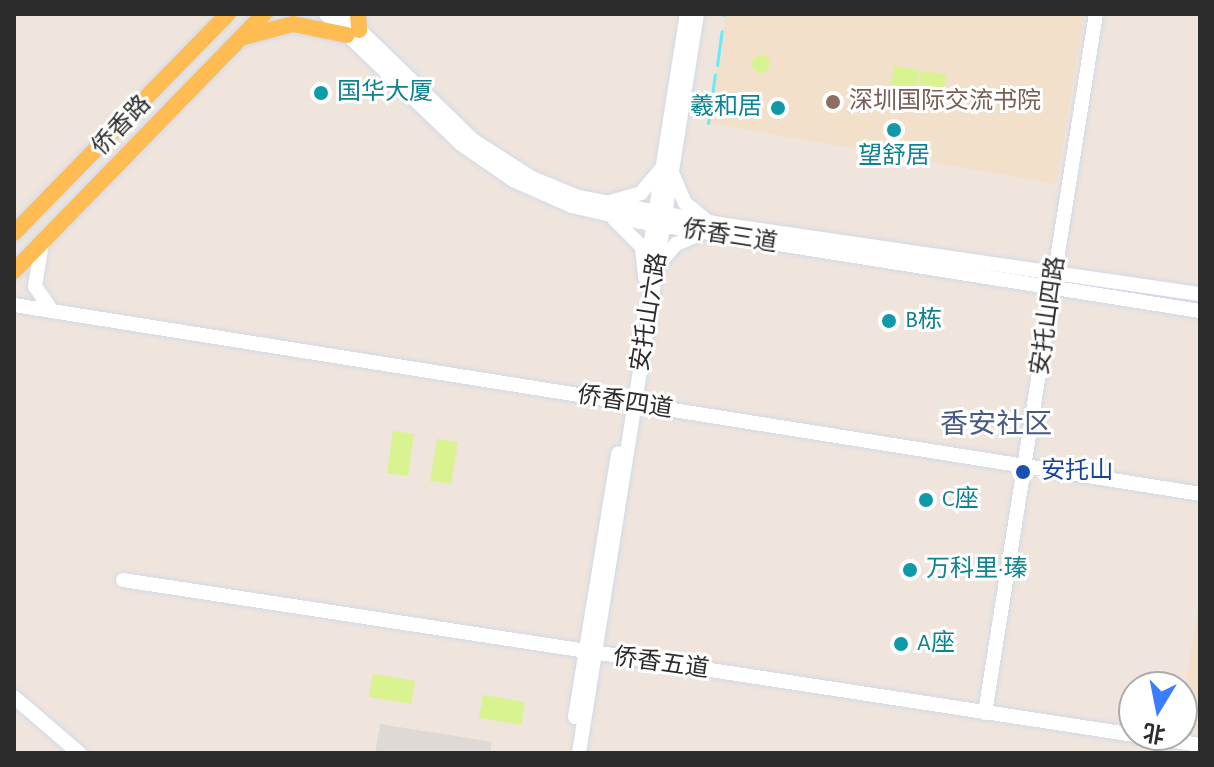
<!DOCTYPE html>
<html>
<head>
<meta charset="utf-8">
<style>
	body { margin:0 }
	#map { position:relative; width:1214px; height:767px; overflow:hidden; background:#efe5dd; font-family:"Alegreya Sans","Noto Sans SC",sans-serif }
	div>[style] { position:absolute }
	.education>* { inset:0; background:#f2e0cb }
	.pitch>* { inset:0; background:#d8f390 }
	.round { border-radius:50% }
	.plaza>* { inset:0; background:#dfd9d5 }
	.stream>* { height:3px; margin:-1.5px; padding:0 1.5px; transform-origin:1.5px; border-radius:1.5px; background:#67eafa }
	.roads { filter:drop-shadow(0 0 2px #d2d9e6) drop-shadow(0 0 2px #d2d9e6) }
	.minor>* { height:14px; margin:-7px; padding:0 7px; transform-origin:7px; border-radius:7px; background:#fff }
	.major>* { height:16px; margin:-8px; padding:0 8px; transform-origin:8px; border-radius:8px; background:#febc53 }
	.dots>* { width:22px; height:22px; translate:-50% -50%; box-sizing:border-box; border:4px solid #fff; border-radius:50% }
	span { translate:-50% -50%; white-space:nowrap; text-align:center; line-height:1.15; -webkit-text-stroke:6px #fff; paint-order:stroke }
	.culture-label { font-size:24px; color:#0d838f }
	.left { translate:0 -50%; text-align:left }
	.right { translate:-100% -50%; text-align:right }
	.education-label { font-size:24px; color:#785e54 }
	.street-label { font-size:24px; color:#2c2c2c }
	.transit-label { font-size:24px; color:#164399 }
	.quarter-label { font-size:28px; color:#475b82 }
	.frame { position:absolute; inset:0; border:16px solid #2c2c2c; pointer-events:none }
	.north { position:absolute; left:1118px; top:671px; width:80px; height:80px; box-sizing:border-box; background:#fff; border:2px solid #ababab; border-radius:50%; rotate:190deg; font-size:22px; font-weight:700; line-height:32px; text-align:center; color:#2c2c2c }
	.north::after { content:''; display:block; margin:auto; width:28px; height:36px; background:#3a7dff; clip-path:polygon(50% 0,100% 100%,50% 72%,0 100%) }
</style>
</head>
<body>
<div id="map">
	<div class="education">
		<div style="clip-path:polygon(726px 14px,1084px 14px,1056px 184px,708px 123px)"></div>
		<div style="clip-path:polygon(1200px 595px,1200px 731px,1182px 729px,1182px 708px)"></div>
	</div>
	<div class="pitch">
		<div class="round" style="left:752px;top:55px;width:18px;height:18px"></div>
		<div style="clip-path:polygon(894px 66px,919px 70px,913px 107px,888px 103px)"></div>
		<div style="clip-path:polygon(921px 71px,946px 75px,940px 111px,916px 107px)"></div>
		<div style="clip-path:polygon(393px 431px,414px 434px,408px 476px,387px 473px)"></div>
		<div style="clip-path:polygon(437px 439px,458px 442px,451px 484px,430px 481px)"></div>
		<div style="clip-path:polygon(373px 674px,415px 681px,411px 704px,369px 697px)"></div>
		<div style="clip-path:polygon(483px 695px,525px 702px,521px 725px,479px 718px)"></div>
	</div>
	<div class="plaza">
		<div style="clip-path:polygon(380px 724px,492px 742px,490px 753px,375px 753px)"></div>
	</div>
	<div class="stream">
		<div style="left:724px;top:15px;width:1px;rotate:-90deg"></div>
		<div style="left:717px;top:65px;width:34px;rotate:-82deg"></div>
		<div style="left:708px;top:123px;width:49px;rotate:-81.9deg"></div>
	</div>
	<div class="roads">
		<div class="minor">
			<div style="left:326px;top:14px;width:187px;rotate:43.9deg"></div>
			<div style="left:461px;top:144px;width:63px;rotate:34.7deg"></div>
			<div style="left:513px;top:180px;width:64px;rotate:23.8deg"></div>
			<div style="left:572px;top:206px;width:70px;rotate:13.2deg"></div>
			<div style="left:640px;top:222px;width:567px;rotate:9.03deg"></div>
			<div style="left:343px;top:14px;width:182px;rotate:44.1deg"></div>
			<div style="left:474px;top:141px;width:69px;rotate:32.5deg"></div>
			<div style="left:532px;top:178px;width:50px;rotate:22.4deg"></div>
			<div style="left:578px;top:197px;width:144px;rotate:10.8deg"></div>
			<div style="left:719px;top:224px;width:486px;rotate:8.3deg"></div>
			<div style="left:673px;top:175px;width:30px;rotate:67deg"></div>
			<div style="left:685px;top:203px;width:28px;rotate:39deg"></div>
			<div style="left:610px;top:202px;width:32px;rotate:-16deg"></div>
			<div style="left:641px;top:193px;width:30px;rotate:-50deg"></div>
			<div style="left:614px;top:219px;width:40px;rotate:45deg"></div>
			<div style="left:642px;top:247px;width:31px;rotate:84deg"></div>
			<div style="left:42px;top:243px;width:44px;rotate:99.2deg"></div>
			<div style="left:35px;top:286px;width:27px;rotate:56deg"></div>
			<div style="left:648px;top:259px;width:248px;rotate:-81deg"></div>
			<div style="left:660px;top:263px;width:25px;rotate:-50deg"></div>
			<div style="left:676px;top:244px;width:25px;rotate:-23deg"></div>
			<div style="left:14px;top:305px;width:1201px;rotate:9.05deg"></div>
			<div style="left:123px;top:580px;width:1090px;rotate:8.71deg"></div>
			<div style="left:14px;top:697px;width:86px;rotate:40.7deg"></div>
			<div style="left:985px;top:713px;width:708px;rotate:-80.98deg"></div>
			<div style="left:575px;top:717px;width:267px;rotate:-80.7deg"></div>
			<div style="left:579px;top:753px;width:748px;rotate:-80.93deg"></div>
		</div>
		<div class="major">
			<div style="left:358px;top:14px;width:16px;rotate:86deg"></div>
			<div style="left:244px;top:37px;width:51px;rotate:-14.9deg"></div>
			<div style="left:293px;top:24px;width:55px;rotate:11.5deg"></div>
			<div style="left:14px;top:233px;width:306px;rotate:-45.7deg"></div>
			<div style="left:14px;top:271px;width:359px;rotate:-45.8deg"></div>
		</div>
	</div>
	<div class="dots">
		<div style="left:321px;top:93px;background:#0f9aa8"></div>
		<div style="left:833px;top:102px;background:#8d6e63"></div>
		<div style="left:778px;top:108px;background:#0f9aa8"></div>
		<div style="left:894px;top:130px;background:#0f9aa8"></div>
		<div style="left:889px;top:321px;background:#0f9aa8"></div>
		<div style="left:1023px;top:472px;background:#1a4fb4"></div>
		<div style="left:926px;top:500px;background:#0f9aa8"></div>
		<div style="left:910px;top:570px;background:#0f9aa8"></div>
		<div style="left:901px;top:644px;background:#0f9aa8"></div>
	</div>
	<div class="culture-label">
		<span class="left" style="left:337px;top:93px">国华大厦</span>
		<span class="right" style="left:762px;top:108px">羲和居</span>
		<span style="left:894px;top:157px">望舒居</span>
		<span class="left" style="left:905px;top:321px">B栋</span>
		<span class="left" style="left:942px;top:500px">C座</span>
		<span class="left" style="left:926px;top:570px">万科里·瑧</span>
		<span class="left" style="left:917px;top:644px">A座</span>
	</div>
	<div class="education-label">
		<span class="left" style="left:849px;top:102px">深圳国际交流书院</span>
	</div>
	<div class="street-label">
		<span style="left:122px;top:126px;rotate:-46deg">侨香路</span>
		<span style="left:730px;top:237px;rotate:9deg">侨香三道</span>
		<span style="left:650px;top:312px;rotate:-81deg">安托山六路</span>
		<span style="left:1049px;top:316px;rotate:-82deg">安托山四路</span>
		<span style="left:625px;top:403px;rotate:9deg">侨香四道</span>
		<span style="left:661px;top:664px;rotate:8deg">侨香五道</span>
	</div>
	<div class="transit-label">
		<span class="left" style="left:1041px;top:472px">安托山</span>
	</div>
	<div class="quarter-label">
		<span style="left:996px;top:425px">香安社区</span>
	</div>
	<div class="frame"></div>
	<div class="north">北</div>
</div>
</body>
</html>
